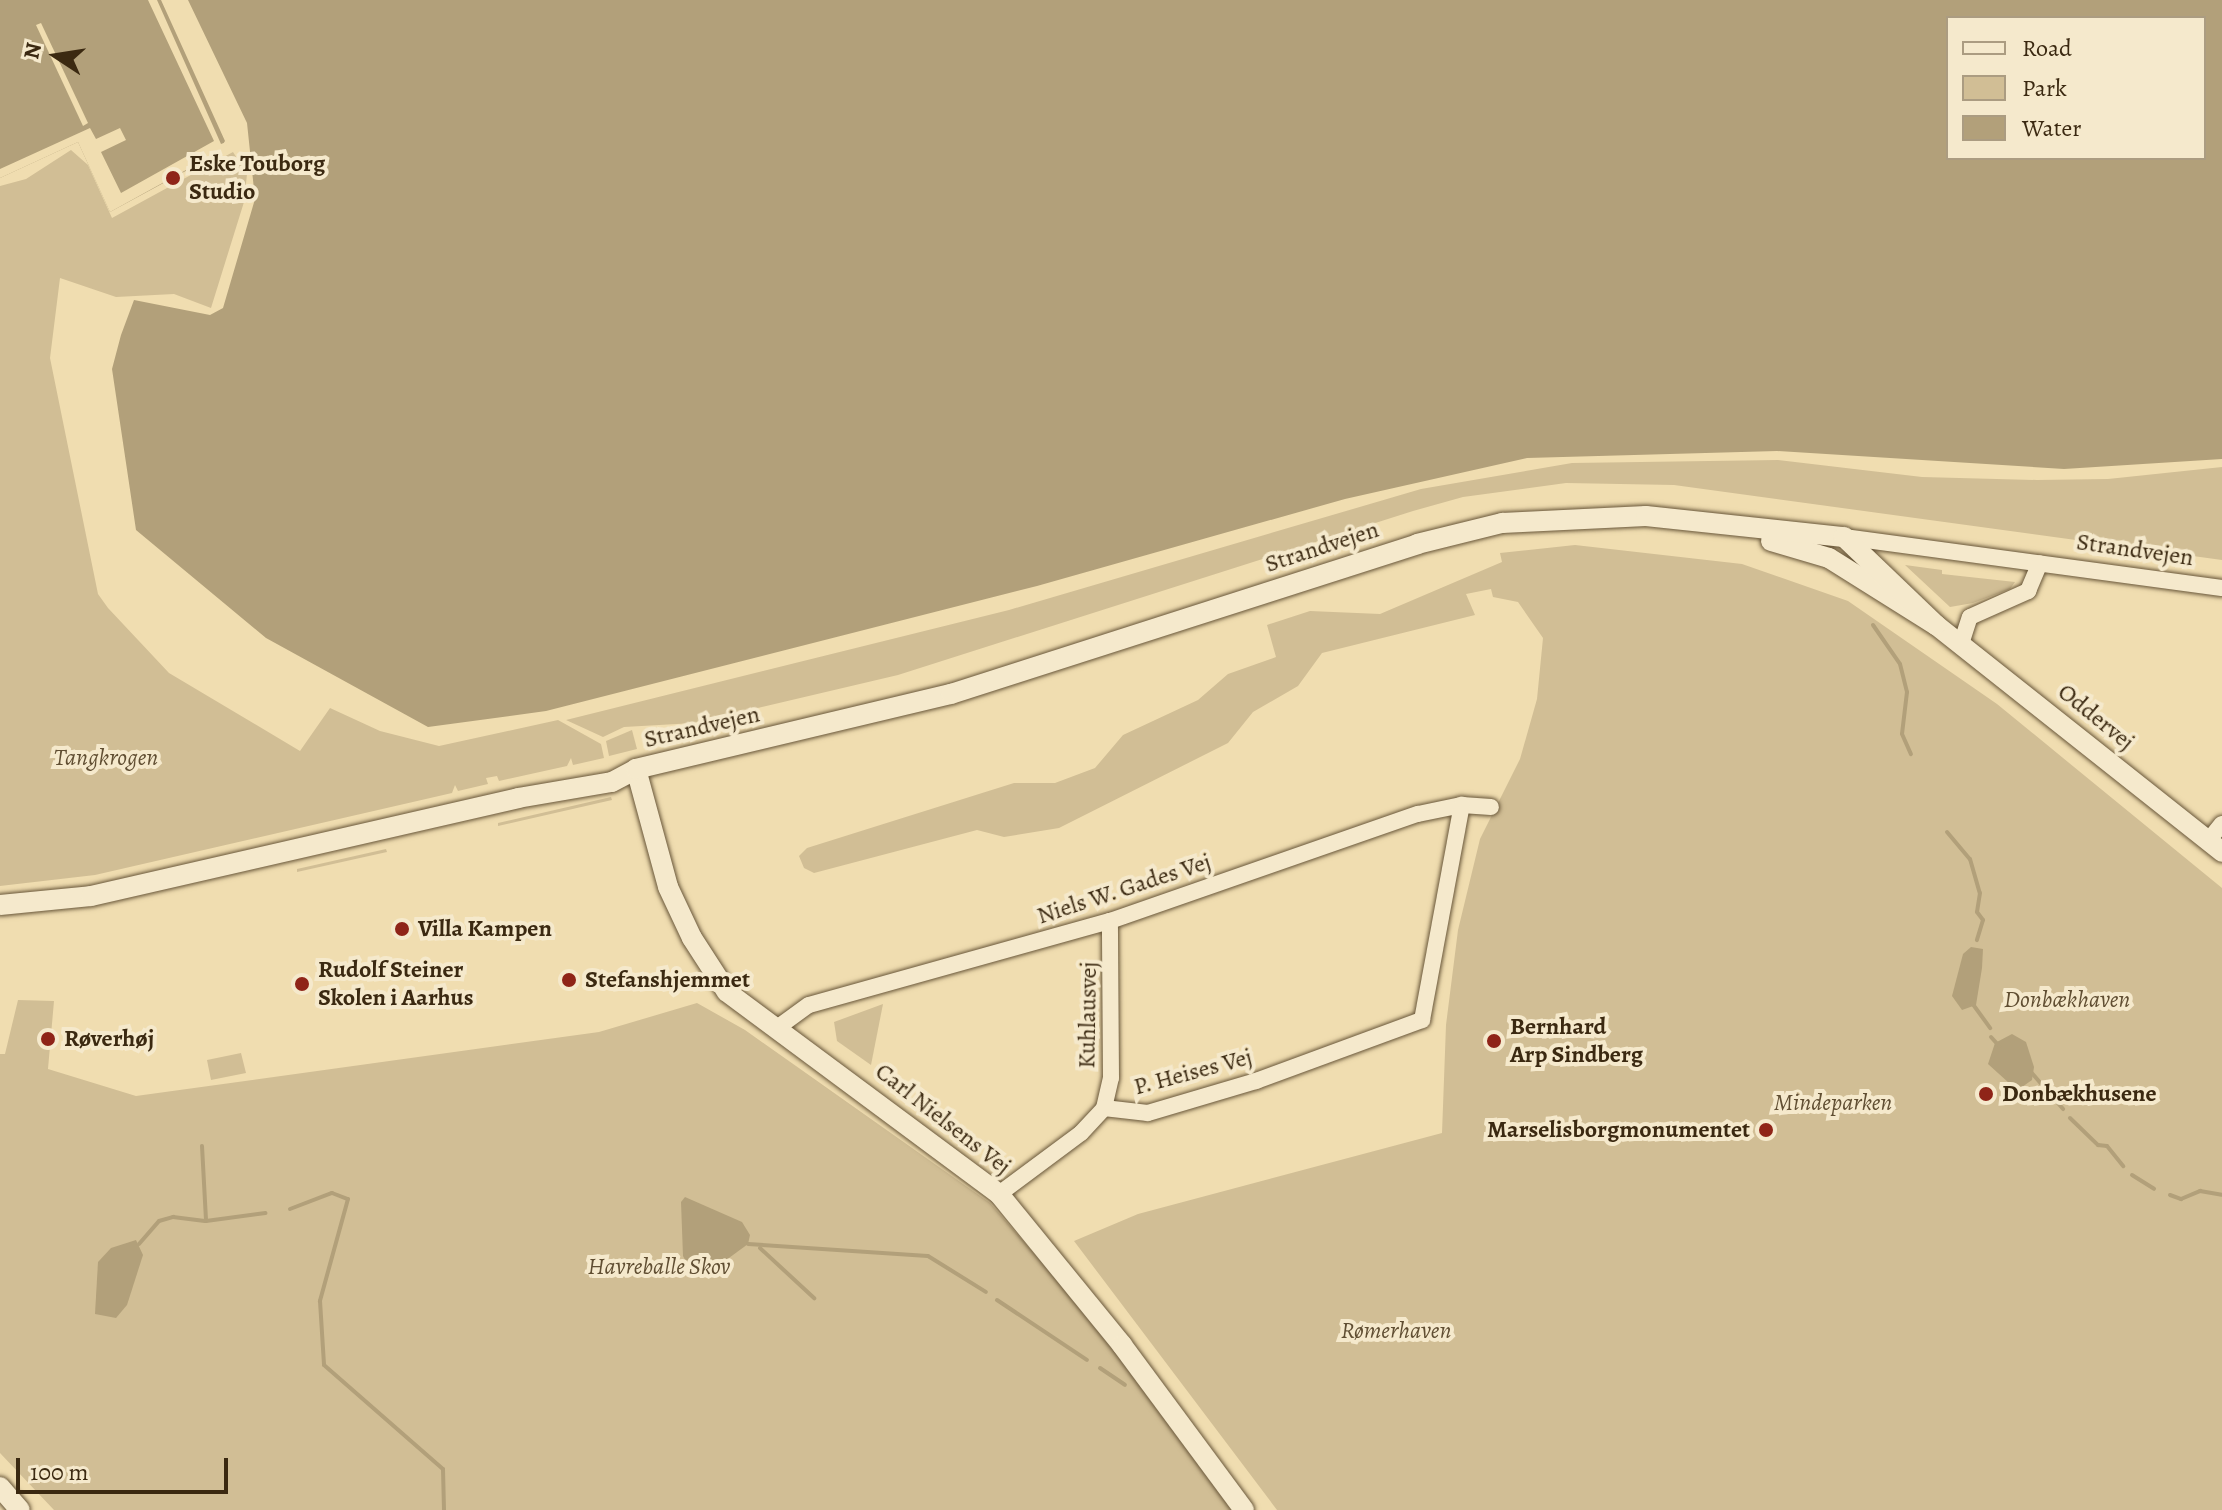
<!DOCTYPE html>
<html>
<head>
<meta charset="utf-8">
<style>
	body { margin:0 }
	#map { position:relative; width:2222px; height:1510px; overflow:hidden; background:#f0ddb0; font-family:Alegreya,serif }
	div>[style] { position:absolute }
	.green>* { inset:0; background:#d1be95 }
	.water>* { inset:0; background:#b2a07a }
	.pier>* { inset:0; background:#f0ddb0 }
	.stream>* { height:4px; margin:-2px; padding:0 2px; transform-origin:2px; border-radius:2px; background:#b2a07a }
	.roads { filter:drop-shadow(0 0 2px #685639) drop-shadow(0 0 2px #685639) }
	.minor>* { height:16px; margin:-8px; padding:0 8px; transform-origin:8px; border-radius:8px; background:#f5e9cc }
	.tertiary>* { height:20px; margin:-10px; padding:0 10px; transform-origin:10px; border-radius:10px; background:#f5e9cc }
	.dots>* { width:22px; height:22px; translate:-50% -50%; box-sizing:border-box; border:4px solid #f5e9cc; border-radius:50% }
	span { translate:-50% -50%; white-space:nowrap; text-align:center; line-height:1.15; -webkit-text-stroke:8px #f5e9cc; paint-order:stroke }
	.poi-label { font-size:24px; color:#3b2911; font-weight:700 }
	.left { translate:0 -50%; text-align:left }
	.right { translate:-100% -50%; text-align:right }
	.street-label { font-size:24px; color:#3b2911 }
	.park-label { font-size:24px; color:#604e32; font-style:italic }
	.legend { position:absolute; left:1946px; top:16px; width:260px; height:144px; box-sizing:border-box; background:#f5e9cc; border:2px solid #ab9c81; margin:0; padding:10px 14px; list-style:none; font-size:24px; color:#3b2911 }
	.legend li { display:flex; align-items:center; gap:16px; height:40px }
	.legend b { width:40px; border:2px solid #ab9c81 }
	.north { position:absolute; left:16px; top:16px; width:80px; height:80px; -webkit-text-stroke:6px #f5e9cc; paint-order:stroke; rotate:282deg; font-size:22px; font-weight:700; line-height:32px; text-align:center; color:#3b2911 }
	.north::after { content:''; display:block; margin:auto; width:28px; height:36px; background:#3b2911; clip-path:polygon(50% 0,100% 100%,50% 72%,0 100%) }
	.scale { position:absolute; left:16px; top:1458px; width:212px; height:36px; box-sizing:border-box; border:4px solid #3b2911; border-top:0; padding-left:10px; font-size:24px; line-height:28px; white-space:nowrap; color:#3b2911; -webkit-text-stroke:6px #f5e9cc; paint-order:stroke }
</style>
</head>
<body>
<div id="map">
	<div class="green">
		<div style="clip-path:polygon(71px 150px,88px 165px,112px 218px,233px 152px,247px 174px,244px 202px,211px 308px,174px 294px,116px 297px,60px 278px,50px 358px,98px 594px,108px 608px,169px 673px,300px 751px,330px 708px,380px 731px,439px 746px,558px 720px,601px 744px,604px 758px,573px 765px,571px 758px,567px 766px,499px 781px,497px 776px,486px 778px,488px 784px,458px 791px,455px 785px,452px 793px,95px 875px,0 886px,0 186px,26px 179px)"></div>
		<div style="clip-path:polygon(1778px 460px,1922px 477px,2037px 480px,2108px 479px,2222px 467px,2222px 560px,1674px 485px,1566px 483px,1463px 497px,1413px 511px,898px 675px,694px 723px,624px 727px,603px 737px,566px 720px,1009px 610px,1421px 489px,1572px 463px)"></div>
		<div style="clip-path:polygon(1575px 545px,1742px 564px,1848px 601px,1997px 704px,2222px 888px,2222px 1510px,1277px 1510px,1074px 1241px,1138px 1214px,1442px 1133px,1446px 1025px,1458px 930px,1480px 839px,1520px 759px,1537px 699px,1543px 638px,1518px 602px,1493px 597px,1491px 589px,1466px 594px,1475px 615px,1322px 653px,1298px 686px,1253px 712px,1228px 743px,1059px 828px,1004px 837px,977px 830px,814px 873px,804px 868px,799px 856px,807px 848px,1014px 783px,1055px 783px,1095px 768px,1123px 735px,1198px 700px,1228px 674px,1276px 657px,1267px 625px,1310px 611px,1380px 614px,1502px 562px,1500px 553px)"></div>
		<div style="clip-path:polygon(1905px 565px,1942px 570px,1942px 574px,2015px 582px,2010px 589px,1973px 603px,1950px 607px)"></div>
		<div style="clip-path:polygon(632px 730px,637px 749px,609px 756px,606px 741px)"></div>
		<div style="clip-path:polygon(611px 797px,612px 800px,498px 826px,498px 823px)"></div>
		<div style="clip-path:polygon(386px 849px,387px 852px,297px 872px,297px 869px)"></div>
		<div style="clip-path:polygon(18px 1000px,54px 1001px,48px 1069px,136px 1096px,599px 1032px,697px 1003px,745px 1030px,990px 1203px,1084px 1311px,1236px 1510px,54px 1510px,0 1453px,0 1054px,5px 1054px)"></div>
		<div style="clip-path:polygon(883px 1004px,871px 1065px,837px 1041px,834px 1022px)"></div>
		<div style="clip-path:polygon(241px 1053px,246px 1073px,211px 1080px,207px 1060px)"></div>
	</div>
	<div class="water">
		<div style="clip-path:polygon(0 0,161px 0,225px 141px,217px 154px,110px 212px,78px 142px,0 178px)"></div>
		<div style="clip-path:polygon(evenodd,188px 0,2222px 0,2222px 459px,2064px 469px,1777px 451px,1527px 458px,1345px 499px,1037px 586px,546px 711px,428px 727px,266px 638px,136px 530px,112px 369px,121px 335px,134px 300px,210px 315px,223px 308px,255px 199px,247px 123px,188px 0,1948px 18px,2204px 18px,2204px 158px,1948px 158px,1948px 18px)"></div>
		<div style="clip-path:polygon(1971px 947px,1983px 949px,1982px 968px,1976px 1005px,1962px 1010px,1952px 996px,1963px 954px)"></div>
		<div style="clip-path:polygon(2012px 1034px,2026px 1042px,2034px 1067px,2032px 1080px,2022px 1087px,2009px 1083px,1988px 1064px,1995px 1043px)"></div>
		<div style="clip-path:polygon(685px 1197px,742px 1222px,750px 1235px,748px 1244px,703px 1277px,692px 1273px,683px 1256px,681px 1202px)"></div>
		<div style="clip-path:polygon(136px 1240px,143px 1255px,127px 1305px,116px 1318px,95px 1314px,98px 1262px,111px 1248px)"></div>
	</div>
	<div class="pier">
		<div style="clip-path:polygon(148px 0,157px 0,221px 144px,229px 141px,224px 149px,110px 212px,78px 142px,0 178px,0 169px,90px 128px,96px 139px,120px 128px,126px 140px,101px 152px,121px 193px,214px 141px)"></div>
		<div style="clip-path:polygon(41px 23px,88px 123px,83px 126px,36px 25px)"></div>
	</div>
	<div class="stream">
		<div style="left:1873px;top:625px;width:47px;rotate:55.3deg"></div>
		<div style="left:1900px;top:664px;width:29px;rotate:76deg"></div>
		<div style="left:1907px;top:692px;width:42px;rotate:96.8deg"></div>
		<div style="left:1902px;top:734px;width:22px;rotate:66deg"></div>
		<div style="left:1947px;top:832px;width:35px;rotate:50deg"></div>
		<div style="left:1970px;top:859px;width:35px;rotate:74deg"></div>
		<div style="left:1980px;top:893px;width:19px;rotate:99deg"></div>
		<div style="left:1977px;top:912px;width:10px;rotate:53deg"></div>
		<div style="left:1983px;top:920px;width:21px;rotate:107deg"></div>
		<div style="left:1972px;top:1003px;width:31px;rotate:54deg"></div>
		<div style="left:1991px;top:1037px;width:12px;rotate:48deg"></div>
		<div style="left:2031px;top:1072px;width:49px;rotate:49.1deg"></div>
		<div style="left:2070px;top:1118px;width:39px;rotate:44deg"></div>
		<div style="left:2098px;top:1145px;width:9px;rotate:6deg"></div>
		<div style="left:2107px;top:1146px;width:26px;rotate:51deg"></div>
		<div style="left:202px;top:1146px;width:75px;rotate:86.9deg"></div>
		<div style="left:206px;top:1221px;width:60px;rotate:-7.7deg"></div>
		<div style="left:2132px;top:1175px;width:26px;rotate:32deg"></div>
		<div style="left:2170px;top:1195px;width:12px;rotate:20deg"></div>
		<div style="left:2181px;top:1199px;width:21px;rotate:-23deg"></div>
		<div style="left:2200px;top:1191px;width:22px;rotate:10deg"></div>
		<div style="left:290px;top:1209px;width:45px;rotate:-20.9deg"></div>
		<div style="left:332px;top:1193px;width:17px;rotate:21deg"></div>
		<div style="left:348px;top:1199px;width:106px;rotate:105.4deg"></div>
		<div style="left:320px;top:1301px;width:64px;rotate:86.4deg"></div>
		<div style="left:324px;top:1365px;width:158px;rotate:41.2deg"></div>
		<div style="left:443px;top:1469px;width:41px;rotate:88.6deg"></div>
		<div style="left:139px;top:1244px;width:30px;rotate:-49deg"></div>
		<div style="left:159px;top:1221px;width:15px;rotate:-16deg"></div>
		<div style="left:173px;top:1217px;width:32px;rotate:7deg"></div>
		<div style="left:748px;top:1244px;width:180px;rotate:3.8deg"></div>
		<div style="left:928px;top:1256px;width:68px;rotate:31.8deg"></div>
		<div style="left:760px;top:1248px;width:74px;rotate:42.8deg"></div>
		<div style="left:997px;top:1300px;width:108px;rotate:33.7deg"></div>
		<div style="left:1100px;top:1368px;width:30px;rotate:34deg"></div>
	</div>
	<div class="roads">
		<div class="minor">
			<div style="left:1844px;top:537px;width:381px;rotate:7.7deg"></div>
			<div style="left:1961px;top:644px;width:28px;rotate:-72deg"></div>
			<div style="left:1970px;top:617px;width:64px;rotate:-24.1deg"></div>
			<div style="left:2028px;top:591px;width:30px;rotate:-67deg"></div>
			<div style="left:2208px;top:841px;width:22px;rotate:-51deg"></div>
			<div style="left:777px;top:1028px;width:39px;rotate:-36deg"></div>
			<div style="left:809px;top:1005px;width:313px;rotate:-15.6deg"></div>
			<div style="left:1110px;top:921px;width:326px;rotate:-19.2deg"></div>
			<div style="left:1418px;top:814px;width:45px;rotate:-11.6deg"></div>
			<div style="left:1462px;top:805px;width:29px;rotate:4deg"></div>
			<div style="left:1104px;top:1108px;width:31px;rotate:-77deg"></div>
			<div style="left:1111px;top:1078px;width:157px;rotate:-90.4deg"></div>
			<div style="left:999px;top:1194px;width:102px;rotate:-36.6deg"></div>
			<div style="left:1081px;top:1133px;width:34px;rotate:-47deg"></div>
			<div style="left:1104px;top:1108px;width:44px;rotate:6.5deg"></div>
			<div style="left:1148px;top:1113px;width:113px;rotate:-16.5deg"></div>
			<div style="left:1256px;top:1081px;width:177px;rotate:-20.2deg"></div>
			<div style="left:1422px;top:1020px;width:219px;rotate:-79.5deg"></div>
		</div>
		<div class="tertiary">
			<div style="left:1771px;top:541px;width:60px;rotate:16.3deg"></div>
			<div style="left:1829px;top:558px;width:126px;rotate:32.1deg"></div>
			<div style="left:1936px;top:625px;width:365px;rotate:38.4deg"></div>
			<div style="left:636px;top:769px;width:122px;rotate:74.8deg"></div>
			<div style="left:668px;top:887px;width:56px;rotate:64.8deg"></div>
			<div style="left:692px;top:938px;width:64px;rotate:57.1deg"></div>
			<div style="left:727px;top:992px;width:339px;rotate:36.6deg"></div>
			<div style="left:999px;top:1194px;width:195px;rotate:50.8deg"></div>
			<div style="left:1122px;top:1345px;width:205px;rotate:53.5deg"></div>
			<div style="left:0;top:905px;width:91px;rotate:-5.6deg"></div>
			<div style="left:91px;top:896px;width:438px;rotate:-12.9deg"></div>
			<div style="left:518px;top:798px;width:95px;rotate:-9.7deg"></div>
			<div style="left:612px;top:782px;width:27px;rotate:-28deg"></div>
			<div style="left:636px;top:769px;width:324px;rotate:-13.4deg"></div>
			<div style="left:951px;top:694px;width:490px;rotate:-17.8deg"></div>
			<div style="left:1417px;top:544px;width:88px;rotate:-13.9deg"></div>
			<div style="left:1502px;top:523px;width:144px;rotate:-2.8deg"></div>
			<div style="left:1646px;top:516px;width:199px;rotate:6.1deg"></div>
			<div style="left:1844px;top:537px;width:127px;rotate:43.7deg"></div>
			<div style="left:0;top:1487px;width:30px;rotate:49deg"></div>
		</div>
	</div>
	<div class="dots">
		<div style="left:173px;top:178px;background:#8f2418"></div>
		<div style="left:402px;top:929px;background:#8f2418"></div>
		<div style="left:569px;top:980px;background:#8f2418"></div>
		<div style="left:302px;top:984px;background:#8f2418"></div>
		<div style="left:48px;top:1039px;background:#8f2418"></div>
		<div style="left:1494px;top:1041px;background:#8f2418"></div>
		<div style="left:1986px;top:1094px;background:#8f2418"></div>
		<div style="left:1766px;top:1130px;background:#8f2418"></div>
	</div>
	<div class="poi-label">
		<span class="left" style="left:189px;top:178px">Eske Touborg<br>Studio</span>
		<span class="left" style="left:418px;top:929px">Villa Kampen</span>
		<span class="left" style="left:318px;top:984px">Rudolf Steiner<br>Skolen i Aarhus</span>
		<span class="left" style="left:585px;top:980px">Stefanshjemmet</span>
		<span class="left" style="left:1510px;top:1041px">Bernhard<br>Arp Sindberg</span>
		<span class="left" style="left:64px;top:1039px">Røverhøj</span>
		<span class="left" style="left:2002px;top:1094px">Donbækhusene</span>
		<span class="right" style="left:1750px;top:1130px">Marselisborgmonumentet</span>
	</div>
	<div class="street-label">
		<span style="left:1322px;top:547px;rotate:-18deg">Strandvejen</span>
		<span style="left:2135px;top:550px;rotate:8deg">Strandvejen</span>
		<span style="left:2096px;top:717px;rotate:39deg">Oddervej</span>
		<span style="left:702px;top:727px;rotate:-13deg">Strandvejen</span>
		<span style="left:1124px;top:889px;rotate:-18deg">Niels W. Gades Vej</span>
		<span style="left:1088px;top:1015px;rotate:-89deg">Kuhlausvej</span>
		<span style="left:1193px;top:1072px;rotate:-15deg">P. Heises Vej</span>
		<span style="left:943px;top:1119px;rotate:38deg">Carl Nielsens Vej</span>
	</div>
	<div class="park-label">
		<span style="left:106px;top:758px">Tangkrogen</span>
		<span style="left:2067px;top:1000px">Donbækhaven</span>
		<span style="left:1833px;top:1103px">Mindeparken</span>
		<span style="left:659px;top:1267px">Havreballe Skov</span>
		<span style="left:1396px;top:1331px">Rømerhaven</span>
	</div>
	<ul class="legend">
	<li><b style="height:10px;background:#f5e9cc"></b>Road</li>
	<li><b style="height:22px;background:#d1be95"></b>Park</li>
	<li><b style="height:22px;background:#b2a07a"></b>Water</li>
	</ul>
	<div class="north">N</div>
	<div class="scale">100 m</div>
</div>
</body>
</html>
